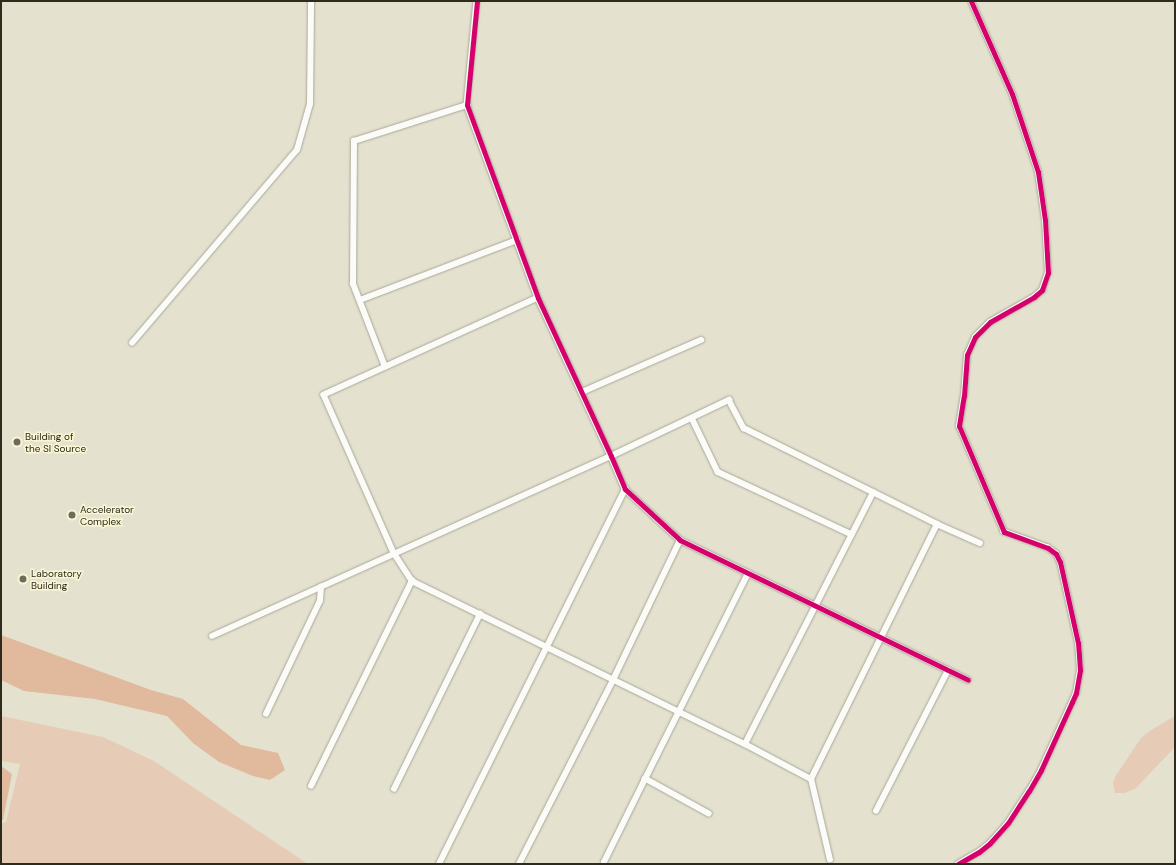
<!DOCTYPE html>
<html>
<head>
<meta charset="utf-8">
<style>
	body { margin:0 }
	#map { position:relative; width:1176px; height:865px; overflow:hidden; background:#e4e2cf; font-family:"DM Sans",sans-serif }
	div>[style] { position:absolute }
	.green>* { inset:0; background:#e6cbb7 }
	.forest>* { inset:0; background:#e1b99d }
	.roads { filter:drop-shadow(0 0 1px #a9a799) drop-shadow(0 0 1px #a9a799) }
	.minor>* { height:5.5px; margin:-2.75px; padding:0 2.75px; transform-origin:2.75px; border-radius:2.75px; background:#fbfbf8 }
	.cycleway>* { height:5px; margin:-2.5px; padding:0 2.5px; transform-origin:2.5px; border-radius:2.5px; background:#d6006c }
	.dots>* { width:11px; height:11px; translate:-50% -50%; box-sizing:border-box; border:2px solid #faf6d3; border-radius:50% }
	span { translate:-50% -50%; white-space:nowrap; text-align:center; line-height:1.15; -webkit-text-stroke:3px #faf6d3; paint-order:stroke }
	.poi-label { font-size:10px; color:#2d2b1e }
	.left { translate:0 -50%; text-align:left }
	.frame { position:absolute; inset:0; border:2px solid #2d2b1e; pointer-events:none }
</style>
</head>
<body>
<div id="map">
	<div class="green">
		<div style="clip-path:polygon(1px 716px,103px 737px,154px 761px,308px 864px,1px 864px,1px 823px,6px 822px,20px 764px,1px 761px)"></div>
		<div style="clip-path:polygon(1175px 716px,1175px 747px,1136px 788px,1125px 793px,1115px 793px,1113px 784px,1115px 777px,1141px 738px,1151px 730px)"></div>
	</div>
	<div class="forest">
		<div style="clip-path:polygon(1px 635px,151px 690px,183px 699px,241px 745px,278px 753px,285px 770px,270px 780px,253px 776px,219px 762px,193px 743px,167px 716px,95px 699px,24px 691px,1px 680px)"></div>
		<div style="clip-path:polygon(1px 766px,12px 774px,3px 820px,1px 820px)"></div>
	</div>
	<div class="roads">
		<div class="minor">
			<div style="left:477px;top:1px;width:104px;rotate:95.5deg"></div>
			<div style="left:467px;top:105px;width:206px;rotate:69.8deg"></div>
			<div style="left:538px;top:298px;width:174px;rotate:65.2deg"></div>
			<div style="left:611px;top:456px;width:36px;rotate:67deg"></div>
			<div style="left:625px;top:489px;width:75px;rotate:42.8deg"></div>
			<div style="left:680px;top:540px;width:320px;rotate:25.9deg"></div>
			<div style="left:538px;top:298px;width:235px;rotate:155.6deg"></div>
			<div style="left:324px;top:395px;width:173px;rotate:66.1deg"></div>
			<div style="left:394px;top:553px;width:33px;rotate:57deg"></div>
			<div style="left:412px;top:581px;width:371px;rotate:26.1deg"></div>
			<div style="left:745px;top:744px;width:75px;rotate:27.9deg"></div>
			<div style="left:360px;top:300px;width:168px;rotate:-20.9deg"></div>
			<div style="left:132px;top:343px;width:254px;rotate:-49.5deg"></div>
			<div style="left:297px;top:150px;width:48px;rotate:-74.2deg"></div>
			<div style="left:310px;top:104px;width:103px;rotate:-89.4deg"></div>
			<div style="left:385px;top:367px;width:89px;rotate:-111.1deg"></div>
			<div style="left:353px;top:284px;width:143px;rotate:-89.6deg"></div>
			<div style="left:354px;top:141px;width:119px;rotate:-17.7deg"></div>
			<div style="left:582px;top:392px;width:130px;rotate:-23.6deg"></div>
			<div style="left:692px;top:418px;width:60px;rotate:64.3deg"></div>
			<div style="left:718px;top:472px;width:147px;rotate:25deg"></div>
			<div style="left:212px;top:636px;width:438px;rotate:-24.3deg"></div>
			<div style="left:611px;top:456px;width:131px;rotate:-25.4deg"></div>
			<div style="left:729px;top:400px;width:32px;rotate:62deg"></div>
			<div style="left:744px;top:428px;width:216px;rotate:26.4deg"></div>
			<div style="left:937px;top:524px;width:47px;rotate:23.8deg"></div>
			<div style="left:266px;top:714px;width:125px;rotate:-64.5deg"></div>
			<div style="left:320px;top:601px;width:14px;rotate:-86deg"></div>
			<div style="left:745px;top:744px;width:282px;rotate:-63deg"></div>
			<div style="left:311px;top:786px;width:229px;rotate:-63.8deg"></div>
			<div style="left:394px;top:789px;width:195px;rotate:-63.8deg"></div>
			<div style="left:876px;top:811px;width:158px;rotate:-62.9deg"></div>
			<div style="left:709px;top:814px;width:73px;rotate:-151.3deg"></div>
			<div style="left:645px;top:779px;width:230px;rotate:-63.4deg"></div>
			<div style="left:830px;top:860px;width:83px;rotate:-103.2deg"></div>
			<div style="left:811px;top:779px;width:284px;rotate:-63.7deg"></div>
			<div style="left:604px;top:862px;width:93px;rotate:-63.7deg"></div>
			<div style="left:439px;top:864px;width:419px;rotate:-63.6deg"></div>
			<div style="left:519px;top:864px;width:207px;rotate:-62.9deg"></div>
			<div style="left:613px;top:680px;width:155px;rotate:-64.4deg"></div>
			<div style="left:958px;top:864px;width:24px;rotate:-30deg"></div>
			<div style="left:979px;top:852px;width:14px;rotate:-39deg"></div>
			<div style="left:990px;top:843px;width:27px;rotate:-48deg"></div>
			<div style="left:1008px;top:823px;width:38px;rotate:-57deg"></div>
			<div style="left:1029px;top:791px;width:24px;rotate:-60deg"></div>
			<div style="left:1041px;top:770px;width:75px;rotate:-65.5deg"></div>
			<div style="left:1072px;top:702px;width:10px;rotate:-66deg"></div>
			<div style="left:1076px;top:693px;width:23px;rotate:-80deg"></div>
			<div style="left:1080px;top:670px;width:27px;rotate:-94deg"></div>
			<div style="left:1078px;top:643px;width:83px;rotate:-102.5deg"></div>
			<div style="left:1060px;top:562px;width:9px;rotate:-117deg"></div>
			<div style="left:1056px;top:554px;width:10px;rotate:-143deg"></div>
			<div style="left:1048px;top:548px;width:47px;rotate:-160deg"></div>
			<div style="left:1004px;top:532px;width:115px;rotate:-113deg"></div>
			<div style="left:959px;top:426px;width:30px;rotate:-81deg"></div>
			<div style="left:964px;top:396px;width:41px;rotate:-85.8deg"></div>
			<div style="left:967px;top:355px;width:20px;rotate:-66deg"></div>
			<div style="left:975px;top:337px;width:21px;rotate:-45deg"></div>
			<div style="left:990px;top:322px;width:51px;rotate:-29.6deg"></div>
			<div style="left:1034px;top:297px;width:11px;rotate:-41deg"></div>
			<div style="left:1042px;top:290px;width:18px;rotate:-71deg"></div>
			<div style="left:1048px;top:273px;width:53px;rotate:-93.2deg"></div>
			<div style="left:1045px;top:220px;width:49px;rotate:-98.3deg"></div>
			<div style="left:1038px;top:172px;width:82px;rotate:-108.4deg"></div>
			<div style="left:1012px;top:94px;width:102px;rotate:-113.8deg"></div>
		</div>
	</div>
	<div class="cycleway">
		<div style="left:477px;top:1px;width:104px;rotate:95.5deg"></div>
		<div style="left:467px;top:105px;width:206px;rotate:69.8deg"></div>
		<div style="left:538px;top:298px;width:174px;rotate:65.2deg"></div>
		<div style="left:611px;top:456px;width:36px;rotate:67deg"></div>
		<div style="left:625px;top:489px;width:75px;rotate:42.8deg"></div>
		<div style="left:680px;top:540px;width:320px;rotate:25.9deg"></div>
		<div style="left:958px;top:864px;width:24px;rotate:-30deg"></div>
		<div style="left:979px;top:852px;width:14px;rotate:-39deg"></div>
		<div style="left:990px;top:843px;width:27px;rotate:-48deg"></div>
		<div style="left:1008px;top:823px;width:38px;rotate:-57deg"></div>
		<div style="left:1029px;top:791px;width:24px;rotate:-60deg"></div>
		<div style="left:1041px;top:770px;width:75px;rotate:-65.5deg"></div>
		<div style="left:1072px;top:702px;width:10px;rotate:-66deg"></div>
		<div style="left:1076px;top:693px;width:23px;rotate:-80deg"></div>
		<div style="left:1080px;top:670px;width:27px;rotate:-94deg"></div>
		<div style="left:1078px;top:643px;width:83px;rotate:-102.5deg"></div>
		<div style="left:1060px;top:562px;width:9px;rotate:-117deg"></div>
		<div style="left:1056px;top:554px;width:10px;rotate:-143deg"></div>
		<div style="left:1048px;top:548px;width:47px;rotate:-160deg"></div>
		<div style="left:1004px;top:532px;width:115px;rotate:-113deg"></div>
		<div style="left:959px;top:426px;width:30px;rotate:-81deg"></div>
		<div style="left:964px;top:396px;width:41px;rotate:-85.8deg"></div>
		<div style="left:967px;top:355px;width:20px;rotate:-66deg"></div>
		<div style="left:975px;top:337px;width:21px;rotate:-45deg"></div>
		<div style="left:990px;top:322px;width:51px;rotate:-29.6deg"></div>
		<div style="left:1034px;top:297px;width:11px;rotate:-41deg"></div>
		<div style="left:1042px;top:290px;width:18px;rotate:-71deg"></div>
		<div style="left:1048px;top:273px;width:53px;rotate:-93.2deg"></div>
		<div style="left:1045px;top:220px;width:49px;rotate:-98.3deg"></div>
		<div style="left:1038px;top:172px;width:82px;rotate:-108.4deg"></div>
		<div style="left:1012px;top:94px;width:102px;rotate:-113.8deg"></div>
	</div>
	<div class="dots">
		<div style="left:17px;top:442px;background:#6d6b5c"></div>
		<div style="left:72px;top:515px;background:#6d6b5c"></div>
		<div style="left:23px;top:579px;background:#6d6b5c"></div>
	</div>
	<div class="poi-label">
		<span class="left" style="left:25px;top:442px">Building of<br>the SI Source</span>
		<span class="left" style="left:80px;top:515px">Accelerator<br>Complex</span>
		<span class="left" style="left:31px;top:579px">Laboratory<br>Building</span>
	</div>
	<div class="frame"></div>
</div>
</body>
</html>
